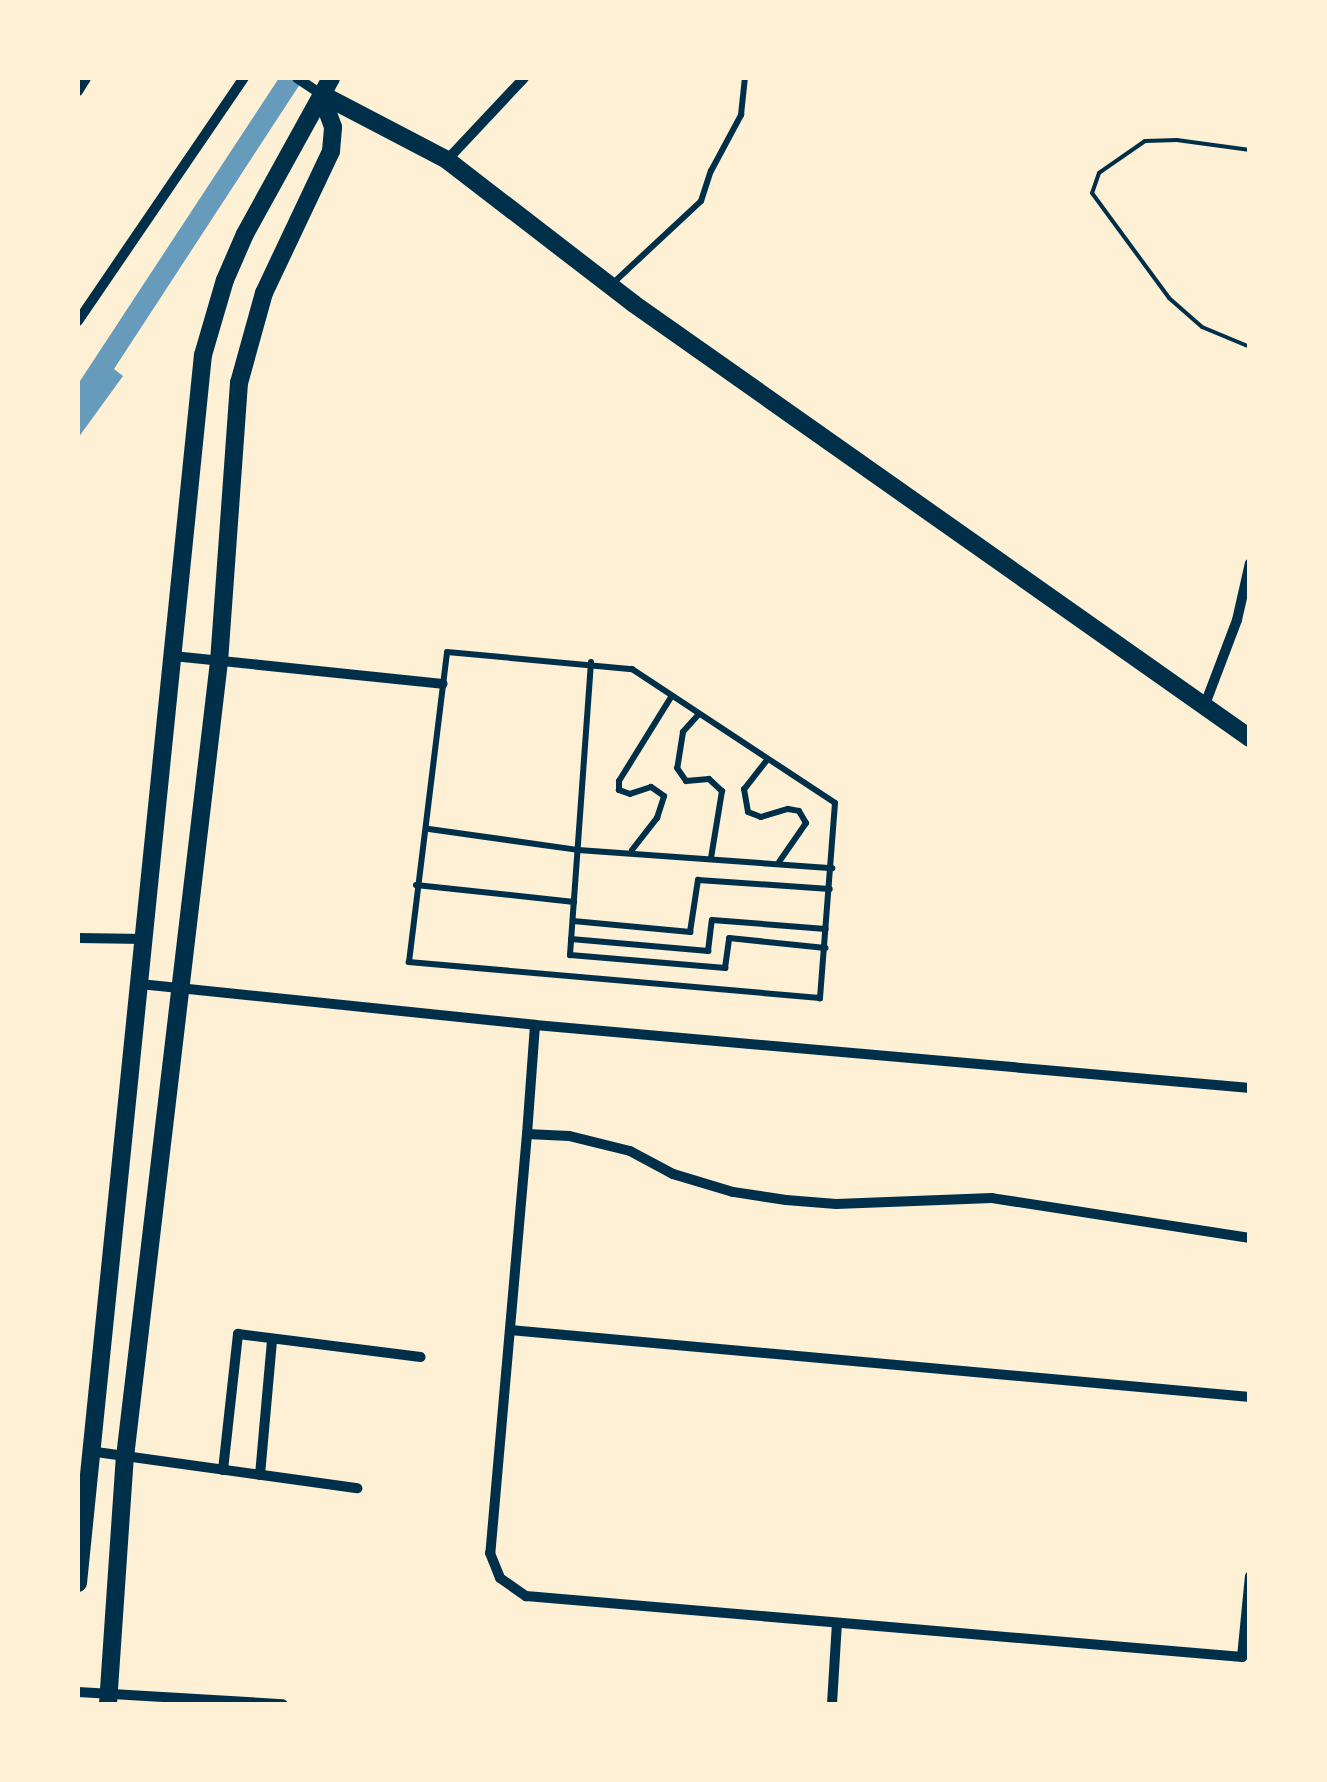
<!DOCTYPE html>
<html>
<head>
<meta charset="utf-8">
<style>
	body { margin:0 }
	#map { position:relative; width:1327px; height:1782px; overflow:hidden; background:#fdf0d5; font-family:Barlow,sans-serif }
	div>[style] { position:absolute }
	.water>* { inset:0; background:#669bbc }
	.path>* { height:4px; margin:-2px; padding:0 2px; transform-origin:2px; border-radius:2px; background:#003049 }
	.service>* { height:6px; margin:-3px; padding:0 3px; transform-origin:3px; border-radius:3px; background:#003049 }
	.minor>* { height:10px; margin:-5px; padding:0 5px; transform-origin:5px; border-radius:5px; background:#003049 }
	.secondary>* { height:18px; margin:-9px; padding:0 9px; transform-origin:9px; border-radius:9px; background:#003049 }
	span { translate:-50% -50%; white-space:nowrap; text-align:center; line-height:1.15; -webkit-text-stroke:9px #fdf0d5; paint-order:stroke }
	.frame { position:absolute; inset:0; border:80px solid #fdf0d5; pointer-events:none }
</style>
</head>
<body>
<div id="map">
	<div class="water">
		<div style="clip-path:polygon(279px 78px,304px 78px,114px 369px,123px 376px,78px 438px,78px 384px)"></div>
	</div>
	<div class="path">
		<div style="left:1250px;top:150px;width:74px;rotate:-172.2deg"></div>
		<div style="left:1177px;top:140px;width:32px;rotate:178deg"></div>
		<div style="left:1145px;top:141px;width:56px;rotate:145.2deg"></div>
		<div style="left:1099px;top:173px;width:21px;rotate:109deg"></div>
		<div style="left:1092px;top:193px;width:130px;rotate:53.7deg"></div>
		<div style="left:1169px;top:298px;width:44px;rotate:41.3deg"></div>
		<div style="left:1202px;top:327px;width:52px;rotate:22.6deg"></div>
	</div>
	<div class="service">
		<div style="left:611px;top:285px;width:123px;rotate:-43deg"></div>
		<div style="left:701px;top:201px;width:32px;rotate:-72deg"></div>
		<div style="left:711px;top:171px;width:64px;rotate:-61.8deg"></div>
		<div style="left:741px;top:115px;width:37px;rotate:-84deg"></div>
		<div style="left:447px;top:652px;width:186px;rotate:5.3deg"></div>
		<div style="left:632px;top:669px;width:243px;rotate:33.4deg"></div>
		<div style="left:835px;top:803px;width:196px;rotate:94.4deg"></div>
		<div style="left:820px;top:998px;width:413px;rotate:-175deg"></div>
		<div style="left:409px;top:962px;width:312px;rotate:-83deg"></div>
		<div style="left:591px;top:662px;width:294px;rotate:94.1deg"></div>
		<div style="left:570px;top:955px;width:156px;rotate:4.8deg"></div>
		<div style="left:725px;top:968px;width:30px;rotate:-82deg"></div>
		<div style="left:729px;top:938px;width:97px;rotate:5.9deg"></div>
		<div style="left:699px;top:714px;width:24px;rotate:132deg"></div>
		<div style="left:683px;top:732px;width:36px;rotate:99deg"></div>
		<div style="left:677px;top:768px;width:16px;rotate:55deg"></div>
		<div style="left:686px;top:781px;width:23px;rotate:-5deg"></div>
		<div style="left:709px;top:779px;width:18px;rotate:43deg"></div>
		<div style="left:722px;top:791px;width:68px;rotate:99.3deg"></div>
		<div style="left:767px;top:760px;width:37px;rotate:128deg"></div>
		<div style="left:744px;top:789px;width:23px;rotate:80deg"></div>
		<div style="left:748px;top:812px;width:14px;rotate:21deg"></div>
		<div style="left:761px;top:817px;width:28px;rotate:-17deg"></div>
		<div style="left:788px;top:809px;width:11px;rotate:10deg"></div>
		<div style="left:799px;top:811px;width:14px;rotate:60deg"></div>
		<div style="left:806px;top:823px;width:47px;rotate:124.7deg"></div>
		<div style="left:429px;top:829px;width:150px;rotate:8deg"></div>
		<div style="left:578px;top:850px;width:255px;rotate:4.1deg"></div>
		<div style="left:632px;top:850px;width:41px;rotate:-52deg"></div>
		<div style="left:657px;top:818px;width:23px;rotate:-72deg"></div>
		<div style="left:664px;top:796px;width:16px;rotate:-145deg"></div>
		<div style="left:651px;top:787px;width:22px;rotate:162deg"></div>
		<div style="left:630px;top:794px;width:12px;rotate:-160deg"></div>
		<div style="left:619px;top:790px;width:9px;rotate:-90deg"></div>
		<div style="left:619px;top:781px;width:99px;rotate:-58.2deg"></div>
		<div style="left:416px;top:885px;width:159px;rotate:6.1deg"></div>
		<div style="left:573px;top:921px;width:118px;rotate:5.4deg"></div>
		<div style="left:690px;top:932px;width:53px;rotate:-81.3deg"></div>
		<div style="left:698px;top:880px;width:132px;rotate:3.9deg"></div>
		<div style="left:571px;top:939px;width:138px;rotate:5deg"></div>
		<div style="left:708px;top:951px;width:31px;rotate:-83deg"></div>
		<div style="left:712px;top:920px;width:114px;rotate:4.5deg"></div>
	</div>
	<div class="minor">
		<div style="left:297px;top:78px;width:29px;rotate:34deg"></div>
		<div style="left:78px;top:91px;width:15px;rotate:-58deg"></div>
		<div style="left:447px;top:160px;width:112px;rotate:-46.8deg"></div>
		<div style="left:78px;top:321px;width:294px;rotate:-55.7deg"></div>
		<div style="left:173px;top:656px;width:271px;rotate:5.9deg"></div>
		<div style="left:1204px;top:707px;width:93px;rotate:-69.2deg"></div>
		<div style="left:1237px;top:620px;width:58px;rotate:-77.2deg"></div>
		<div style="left:78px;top:938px;width:66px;rotate:0.9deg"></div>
		<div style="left:140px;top:984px;width:397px;rotate:5.9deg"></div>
		<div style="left:535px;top:1025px;width:718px;rotate:5.04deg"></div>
		<div style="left:527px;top:1134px;width:109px;rotate:-85.8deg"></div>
		<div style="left:1250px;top:1238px;width:261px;rotate:-171.2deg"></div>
		<div style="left:992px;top:1198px;width:156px;rotate:177.8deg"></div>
		<div style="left:836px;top:1204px;width:50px;rotate:-175.4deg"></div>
		<div style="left:786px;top:1200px;width:54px;rotate:-171.4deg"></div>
		<div style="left:733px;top:1192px;width:63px;rotate:-163.3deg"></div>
		<div style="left:673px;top:1174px;width:49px;rotate:-151.9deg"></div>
		<div style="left:630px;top:1151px;width:63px;rotate:-166.2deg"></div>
		<div style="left:569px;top:1136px;width:42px;rotate:-177.3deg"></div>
		<div style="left:527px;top:1134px;width:421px;rotate:95deg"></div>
		<div style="left:490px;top:1553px;width:27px;rotate:68deg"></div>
		<div style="left:500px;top:1578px;width:32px;rotate:35deg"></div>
		<div style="left:526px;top:1596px;width:719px;rotate:4.87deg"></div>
		<div style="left:1242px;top:1657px;width:81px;rotate:-84.4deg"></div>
		<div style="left:510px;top:1330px;width:743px;rotate:5.17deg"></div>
		<div style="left:89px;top:1451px;width:271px;rotate:7.9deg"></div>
		<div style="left:223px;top:1470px;width:137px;rotate:-83.7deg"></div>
		<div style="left:238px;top:1334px;width:184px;rotate:7.2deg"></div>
		<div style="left:260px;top:1475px;width:136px;rotate:-84.9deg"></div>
		<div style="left:78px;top:1692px;width:205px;rotate:3.4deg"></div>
		<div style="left:832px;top:1704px;width:81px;rotate:-86.5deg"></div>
	</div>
	<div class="secondary">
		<div style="left:321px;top:94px;width:142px;rotate:27.6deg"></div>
		<div style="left:447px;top:160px;width:236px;rotate:37.6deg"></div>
		<div style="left:634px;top:304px;width:754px;rotate:35.17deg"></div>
		<div style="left:78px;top:1583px;width:1234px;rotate:-84.19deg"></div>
		<div style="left:203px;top:355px;width:78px;rotate:-73.7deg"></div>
		<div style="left:225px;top:280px;width:50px;rotate:-66.5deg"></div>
		<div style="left:245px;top:234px;width:178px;rotate:-61.1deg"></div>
		<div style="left:108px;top:1704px;width:248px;rotate:-86.1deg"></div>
		<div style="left:125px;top:1457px;width:801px;rotate:-83.26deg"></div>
		<div style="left:219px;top:662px;width:280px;rotate:-85.9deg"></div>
		<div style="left:239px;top:383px;width:93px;rotate:-74.5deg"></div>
		<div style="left:264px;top:293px;width:157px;rotate:-64.7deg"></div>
		<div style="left:331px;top:151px;width:24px;rotate:-85deg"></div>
		<div style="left:333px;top:127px;width:35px;rotate:-110deg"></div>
	</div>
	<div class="frame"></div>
</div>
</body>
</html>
